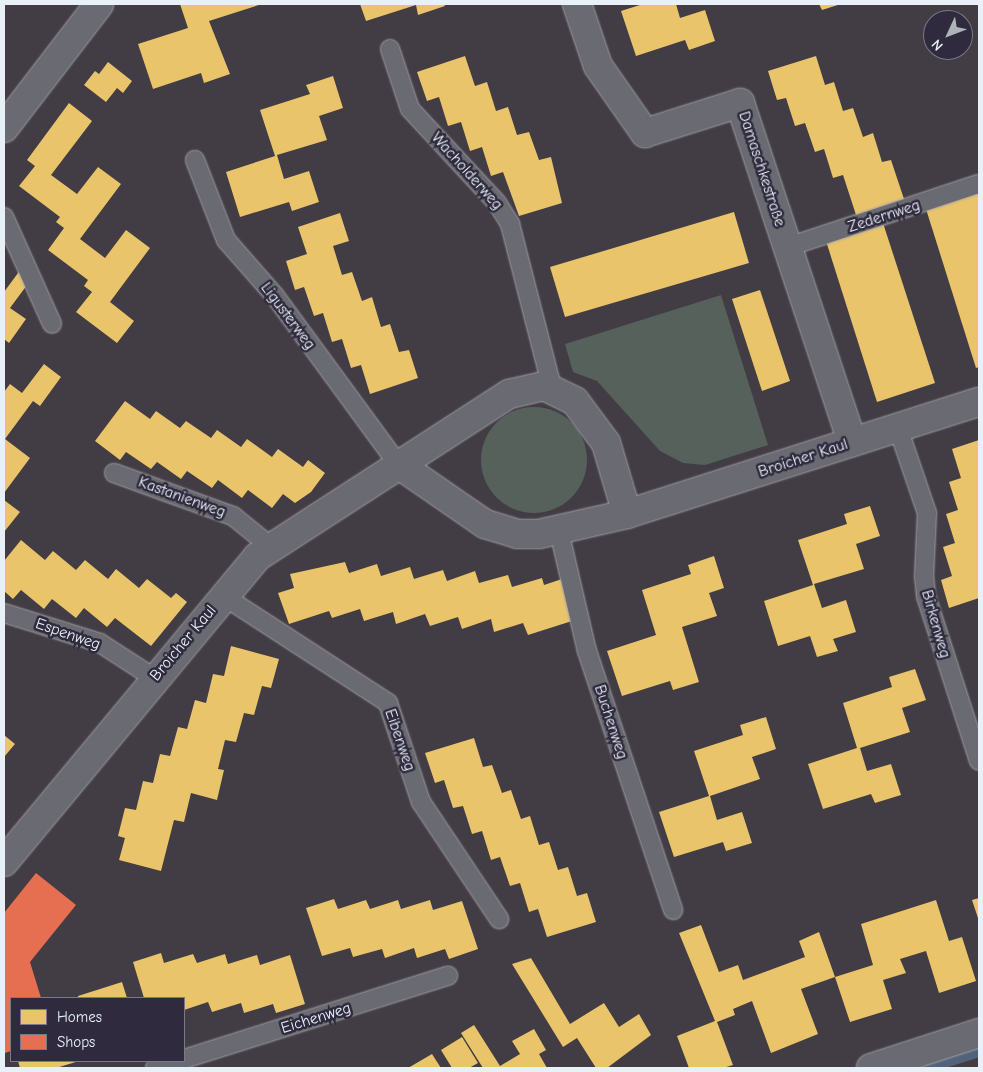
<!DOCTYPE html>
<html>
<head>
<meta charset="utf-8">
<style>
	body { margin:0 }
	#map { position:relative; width:983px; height:1072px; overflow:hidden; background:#423c44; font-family:"Comic Neue",sans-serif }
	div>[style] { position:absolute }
	.green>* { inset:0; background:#55615a }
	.round { border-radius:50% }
	.homes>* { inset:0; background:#e9c46a }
	.shops>* { inset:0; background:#e76f51 }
	.stream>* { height:10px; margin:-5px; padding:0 5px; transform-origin:5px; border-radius:5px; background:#52627b }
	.roads { filter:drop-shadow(0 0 1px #a09fa4) drop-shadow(0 0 1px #a09fa4) }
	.service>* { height:18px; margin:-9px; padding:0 9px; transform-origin:9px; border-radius:9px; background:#6a6b72 }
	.minor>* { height:28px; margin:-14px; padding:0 14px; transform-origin:14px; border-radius:14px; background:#6a6b72 }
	span { translate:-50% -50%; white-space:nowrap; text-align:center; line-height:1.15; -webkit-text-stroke:5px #2f2a3d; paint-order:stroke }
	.street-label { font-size:16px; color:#e8f1f8 }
	.frame { position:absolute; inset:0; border:5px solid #e8f1f8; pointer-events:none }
	.legend { position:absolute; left:10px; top:997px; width:175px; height:65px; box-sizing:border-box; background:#2f2a3d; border:1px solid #797a88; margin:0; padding:6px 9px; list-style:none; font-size:15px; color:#e8f1f8 }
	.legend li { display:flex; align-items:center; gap:10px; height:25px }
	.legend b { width:25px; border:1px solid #797a88 }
	.north { position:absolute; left:923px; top:10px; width:50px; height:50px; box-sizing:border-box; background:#2f2a3d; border:1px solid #797a88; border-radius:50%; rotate:227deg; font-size:14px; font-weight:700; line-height:20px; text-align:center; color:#e8f1f8 }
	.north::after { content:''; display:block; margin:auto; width:18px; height:22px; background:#aeb2b9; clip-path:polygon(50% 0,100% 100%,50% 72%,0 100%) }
</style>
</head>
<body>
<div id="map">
	<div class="green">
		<div style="clip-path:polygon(721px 295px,768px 445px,705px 465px,683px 463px,660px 451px,597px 381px,573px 372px,565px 344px)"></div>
		<div class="round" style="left:481px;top:407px;width:106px;height:106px"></div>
	</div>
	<div class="homes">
		<div style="clip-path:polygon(180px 4px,262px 4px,209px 21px,230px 74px,204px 83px,201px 73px,153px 89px,138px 44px,188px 28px)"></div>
		<div style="clip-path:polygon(360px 4px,444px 4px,445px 6px,418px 15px,416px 5px,366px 21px)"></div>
		<div style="clip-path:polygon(643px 4px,676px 4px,680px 18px,705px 10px,715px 41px,689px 50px,685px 40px,636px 56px,621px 11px)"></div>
		<div style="clip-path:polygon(819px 4px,841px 4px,822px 10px)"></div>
		<div style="clip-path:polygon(465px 56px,475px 86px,487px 82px,496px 111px,508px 107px,517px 135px,529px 132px,539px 160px,551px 157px,562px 203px,519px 216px,503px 172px,491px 176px,482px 147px,470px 151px,461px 122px,448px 126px,439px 97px,427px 101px,417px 72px)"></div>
		<div style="clip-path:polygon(816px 56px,825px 85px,834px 82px,843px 111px,853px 108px,863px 137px,873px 133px,882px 162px,891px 160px,905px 202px,857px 218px,843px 175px,833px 178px,824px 149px,815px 152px,805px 123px,795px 126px,786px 98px,777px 100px,768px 71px)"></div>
		<div style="clip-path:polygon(108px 62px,132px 81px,123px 93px,117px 88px,106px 102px,84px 85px,95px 71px,99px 74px)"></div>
		<div style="clip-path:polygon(333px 76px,343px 108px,319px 116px,327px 140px,277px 155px,284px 179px,309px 171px,319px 202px,292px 211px,289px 202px,240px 217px,226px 172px,275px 156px,260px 110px,310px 94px,306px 85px)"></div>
		<div style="clip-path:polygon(69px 103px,92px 121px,51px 175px,77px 194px,98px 167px,121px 184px,80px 239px,105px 258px,126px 230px,150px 248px,110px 302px,134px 321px,117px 343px,76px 312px,92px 292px,84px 286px,88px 280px,48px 250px,64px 228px,56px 222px,60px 217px,19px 186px,35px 166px,27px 160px)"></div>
		<div style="clip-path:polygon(979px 192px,979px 367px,976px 368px,926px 209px)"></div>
		<div style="clip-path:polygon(734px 212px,749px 263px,565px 317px,550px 267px)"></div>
		<div style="clip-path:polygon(340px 213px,349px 241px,333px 246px,342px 275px,352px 272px,362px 301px,372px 297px,381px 327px,390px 324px,399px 352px,409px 350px,418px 378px,370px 394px,361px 365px,351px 368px,342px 339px,332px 342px,323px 313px,314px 316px,304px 287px,295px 290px,286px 261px,307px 254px,298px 227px)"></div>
		<div style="clip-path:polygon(883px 223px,935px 383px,877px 402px,826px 241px)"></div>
		<div style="clip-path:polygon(21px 269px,27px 285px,10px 308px,26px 319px,9px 343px,4px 339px,4px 292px)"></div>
		<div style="clip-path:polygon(760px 290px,790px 381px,762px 391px,732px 299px)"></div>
		<div style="clip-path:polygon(44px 364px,61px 377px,40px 406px,33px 401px,5px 439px,30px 458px,4px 493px,4px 392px,10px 384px,22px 393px)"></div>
		<div style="clip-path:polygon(125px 401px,150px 419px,156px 411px,180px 428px,186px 421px,211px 438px,217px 430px,241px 447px,247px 439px,272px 457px,278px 449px,303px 467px,308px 460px,325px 473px,311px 492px,295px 503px,283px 494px,272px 508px,248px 490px,242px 498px,218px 480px,212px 488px,187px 471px,181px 479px,157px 462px,151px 469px,126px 452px,120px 460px,95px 441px)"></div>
		<div style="clip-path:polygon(979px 440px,979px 598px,949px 608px,941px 580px,952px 576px,943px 547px,955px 543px,946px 514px,958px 510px,949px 482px,961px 478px,952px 449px)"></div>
		<div style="clip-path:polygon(4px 500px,20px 512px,4px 532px)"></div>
		<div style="clip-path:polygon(870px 506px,880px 536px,856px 544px,864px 569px,814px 584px,822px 608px,846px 600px,856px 632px,833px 639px,838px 651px,817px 657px,810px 636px,778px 646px,764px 601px,813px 585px,798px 540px,847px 524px,844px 514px)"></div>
		<div style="clip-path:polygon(21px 540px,45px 560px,53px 551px,76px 570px,85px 560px,108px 579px,116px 569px,139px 588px,147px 579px,171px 598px,176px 593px,187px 602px,151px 646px,115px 618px,107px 627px,84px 608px,76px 618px,52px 599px,44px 609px,21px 590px,13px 599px,4px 591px,4px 561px)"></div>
		<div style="clip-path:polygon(714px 556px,724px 588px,709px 593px,717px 616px,682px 627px,699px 682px,673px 690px,670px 681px,622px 696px,607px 651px,656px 635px,642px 590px,691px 574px,688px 565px)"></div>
		<div style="clip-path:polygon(345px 562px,349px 573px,377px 564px,381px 576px,410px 567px,414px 579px,443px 570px,447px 581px,475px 571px,479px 583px,508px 575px,512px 587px,542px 578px,544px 585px,562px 579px,572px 621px,528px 635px,523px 623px,494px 632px,491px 619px,462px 629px,458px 617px,430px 626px,425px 614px,396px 624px,393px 612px,364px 621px,360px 609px,332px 618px,329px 611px,289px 624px,278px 593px,294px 588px,290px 574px)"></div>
		<div style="clip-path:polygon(231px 646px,279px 659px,271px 688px,262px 686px,254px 715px,244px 713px,236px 742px,225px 740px,218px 769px,224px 770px,217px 800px,191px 793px,184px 822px,174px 820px,161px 871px,119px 860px,125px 838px,118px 836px,125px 808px,136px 810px,143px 781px,153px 783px,160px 754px,170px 756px,178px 727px,187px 729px,195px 700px,206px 703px,213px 674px,224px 676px)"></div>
		<div style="clip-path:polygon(915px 669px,926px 700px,902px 708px,910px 732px,860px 748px,867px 771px,891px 764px,901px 795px,875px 803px,871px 794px,823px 809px,808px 764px,857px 748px,843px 703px,892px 687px,889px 677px)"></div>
		<div style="clip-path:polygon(766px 717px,776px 749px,752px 757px,760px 779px,710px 796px,717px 820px,742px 812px,752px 843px,726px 851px,723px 842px,674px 857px,659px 812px,709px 796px,694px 751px,743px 735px,740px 725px)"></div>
		<div style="clip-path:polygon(4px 735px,15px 744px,4px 757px)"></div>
		<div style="clip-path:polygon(474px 738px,483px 767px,492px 765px,502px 793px,511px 790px,521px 819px,530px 816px,539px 845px,549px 842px,558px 870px,568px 867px,577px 896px,587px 893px,596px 922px,547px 937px,538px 909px,529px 912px,520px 883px,510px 886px,500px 857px,491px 860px,482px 831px,472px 834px,463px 806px,453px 808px,444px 780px,435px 783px,425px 753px)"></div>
		<div style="clip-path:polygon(979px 898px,979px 921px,972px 900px)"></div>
		<div style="clip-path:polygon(334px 899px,338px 909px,366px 900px,370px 909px,398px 900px,401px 909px,430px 900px,433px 910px,462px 901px,478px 949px,449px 959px,445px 949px,417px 958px,414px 948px,385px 958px,382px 949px,353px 957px,350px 948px,322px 956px,306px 908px)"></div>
		<div style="clip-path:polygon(936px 900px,949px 941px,962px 937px,976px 981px,939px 993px,926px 951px,900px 959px,906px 973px,883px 980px,892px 1009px,850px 1022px,835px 977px,873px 965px,861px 924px)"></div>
		<div style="clip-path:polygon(701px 925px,719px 972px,738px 965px,743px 980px,805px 957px,799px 941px,819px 932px,835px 977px,801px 989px,818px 1034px,771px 1053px,752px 1001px,733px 1009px,735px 1015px,717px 1022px,733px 1065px,723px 1068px,689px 1068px,677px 1036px,715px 1021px,679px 933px)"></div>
		<div style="clip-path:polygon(161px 953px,164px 963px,193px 954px,197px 963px,225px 954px,228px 964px,257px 955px,260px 965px,290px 955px,305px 1004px,276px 1013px,273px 1004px,244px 1013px,241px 1003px,212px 1012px,208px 1002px,184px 1010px,184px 998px,144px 998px,133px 962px)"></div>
		<div style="clip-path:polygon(531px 958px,570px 1024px,604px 1003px,619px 1027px,639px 1014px,651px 1035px,607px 1068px,596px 1068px,577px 1038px,563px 1047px,512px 964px)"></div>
		<div style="clip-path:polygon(122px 982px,127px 998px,78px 998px,78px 996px)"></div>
		<div style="clip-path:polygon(474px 1025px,500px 1066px,520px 1054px,512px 1041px,534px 1029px,546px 1050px,539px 1054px,547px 1068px,483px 1068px,461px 1033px)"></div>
		<div style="clip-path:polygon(462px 1037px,478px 1063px,469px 1068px,452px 1068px,441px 1050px)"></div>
		<div style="clip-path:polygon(432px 1054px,441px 1068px,408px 1068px)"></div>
		<div style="clip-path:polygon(18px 1061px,79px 1061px,56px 1068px,20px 1068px)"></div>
	</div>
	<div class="shops">
		<div style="clip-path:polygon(36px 873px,76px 905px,30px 962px,41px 998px,11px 998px,11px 1051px,5px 1053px,4px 913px)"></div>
	</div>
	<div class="stream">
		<div style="left:929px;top:1068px;width:52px;rotate:-17.7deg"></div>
	</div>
	<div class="roads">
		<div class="service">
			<div style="left:390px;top:49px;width:63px;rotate:71.6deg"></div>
			<div style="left:410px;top:109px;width:128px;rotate:47.2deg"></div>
			<div style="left:497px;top:203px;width:25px;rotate:58deg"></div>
			<div style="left:510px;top:224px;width:169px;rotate:75.6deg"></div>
			<div style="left:195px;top:160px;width:86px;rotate:68.8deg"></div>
			<div style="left:226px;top:240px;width:74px;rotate:48.8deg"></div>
			<div style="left:275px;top:296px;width:208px;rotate:53.8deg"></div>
			<div style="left:4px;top:217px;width:117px;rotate:65.8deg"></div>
			<div style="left:788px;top:247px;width:201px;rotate:-18.3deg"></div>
			<div style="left:898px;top:428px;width:90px;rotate:71.2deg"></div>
			<div style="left:927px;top:513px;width:63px;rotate:92.7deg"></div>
			<div style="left:924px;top:576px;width:20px;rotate:84deg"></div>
			<div style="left:926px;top:596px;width:173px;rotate:72.2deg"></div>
			<div style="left:114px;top:473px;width:127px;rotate:19.9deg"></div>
			<div style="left:233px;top:516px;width:48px;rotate:39deg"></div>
			<div style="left:559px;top:531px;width:123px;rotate:76.9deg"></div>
			<div style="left:587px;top:651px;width:273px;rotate:71.6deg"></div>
			<div style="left:222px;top:595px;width:198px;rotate:33deg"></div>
			<div style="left:388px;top:703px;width:104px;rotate:71.6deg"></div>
			<div style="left:421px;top:802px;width:141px;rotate:56.3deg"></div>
			<div style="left:4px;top:613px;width:101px;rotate:17.4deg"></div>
			<div style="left:100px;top:643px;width:64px;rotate:32.9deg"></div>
			<div style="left:184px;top:1059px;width:277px;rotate:-17.5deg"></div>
			<div style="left:155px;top:1068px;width:25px;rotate:-16deg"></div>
		</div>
		<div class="minor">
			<div style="left:577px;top:4px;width:65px;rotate:71.3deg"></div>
			<div style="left:598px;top:66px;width:82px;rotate:55deg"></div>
			<div style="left:645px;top:133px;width:100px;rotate:-17.5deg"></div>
			<div style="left:740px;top:103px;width:357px;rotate:71.7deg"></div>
			<div style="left:4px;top:128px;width:156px;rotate:-52.5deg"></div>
			<div style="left:398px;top:464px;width:106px;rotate:34.6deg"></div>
			<div style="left:485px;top:524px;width:34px;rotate:17deg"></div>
			<div style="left:517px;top:534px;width:22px"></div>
			<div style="left:539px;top:534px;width:90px;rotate:-12.8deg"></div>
			<div style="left:627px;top:514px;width:369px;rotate:-17.7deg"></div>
			<div style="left:4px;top:862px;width:396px;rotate:-50.3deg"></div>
			<div style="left:257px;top:557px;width:300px;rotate:-32.9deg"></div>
			<div style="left:509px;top:394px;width:36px;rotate:-13deg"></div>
			<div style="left:544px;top:386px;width:34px;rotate:26deg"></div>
			<div style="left:575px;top:401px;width:52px;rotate:53.6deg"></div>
			<div style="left:606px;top:443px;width:74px;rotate:73.5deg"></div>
			<div style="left:871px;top:1068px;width:114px;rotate:-18deg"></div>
		</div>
	</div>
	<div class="street-label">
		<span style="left:762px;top:169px;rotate:72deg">Damaschkestraße</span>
		<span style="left:467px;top:171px;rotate:48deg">Wacholderweg</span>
		<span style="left:884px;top:216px;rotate:-18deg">Zedernweg</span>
		<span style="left:288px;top:316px;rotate:53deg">Ligusterweg</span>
		<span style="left:803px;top:458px;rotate:-18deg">Broicher Kaul</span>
		<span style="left:182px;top:497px;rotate:20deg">Kastanienweg</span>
		<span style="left:936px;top:624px;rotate:74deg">Birkenweg</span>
		<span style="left:68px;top:634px;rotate:19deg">Espenweg</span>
		<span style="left:183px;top:643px;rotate:-50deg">Broicher Kaul</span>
		<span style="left:611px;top:722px;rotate:72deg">Buchenweg</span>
		<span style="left:400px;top:740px;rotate:71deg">Eibenweg</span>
		<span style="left:316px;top:1018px;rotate:-17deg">Eichenweg</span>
	</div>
	<div class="frame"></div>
	<ul class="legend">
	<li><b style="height:14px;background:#e9c46a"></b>Homes</li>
	<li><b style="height:14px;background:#e76f51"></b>Shops</li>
	</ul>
	<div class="north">N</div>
</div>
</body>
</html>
